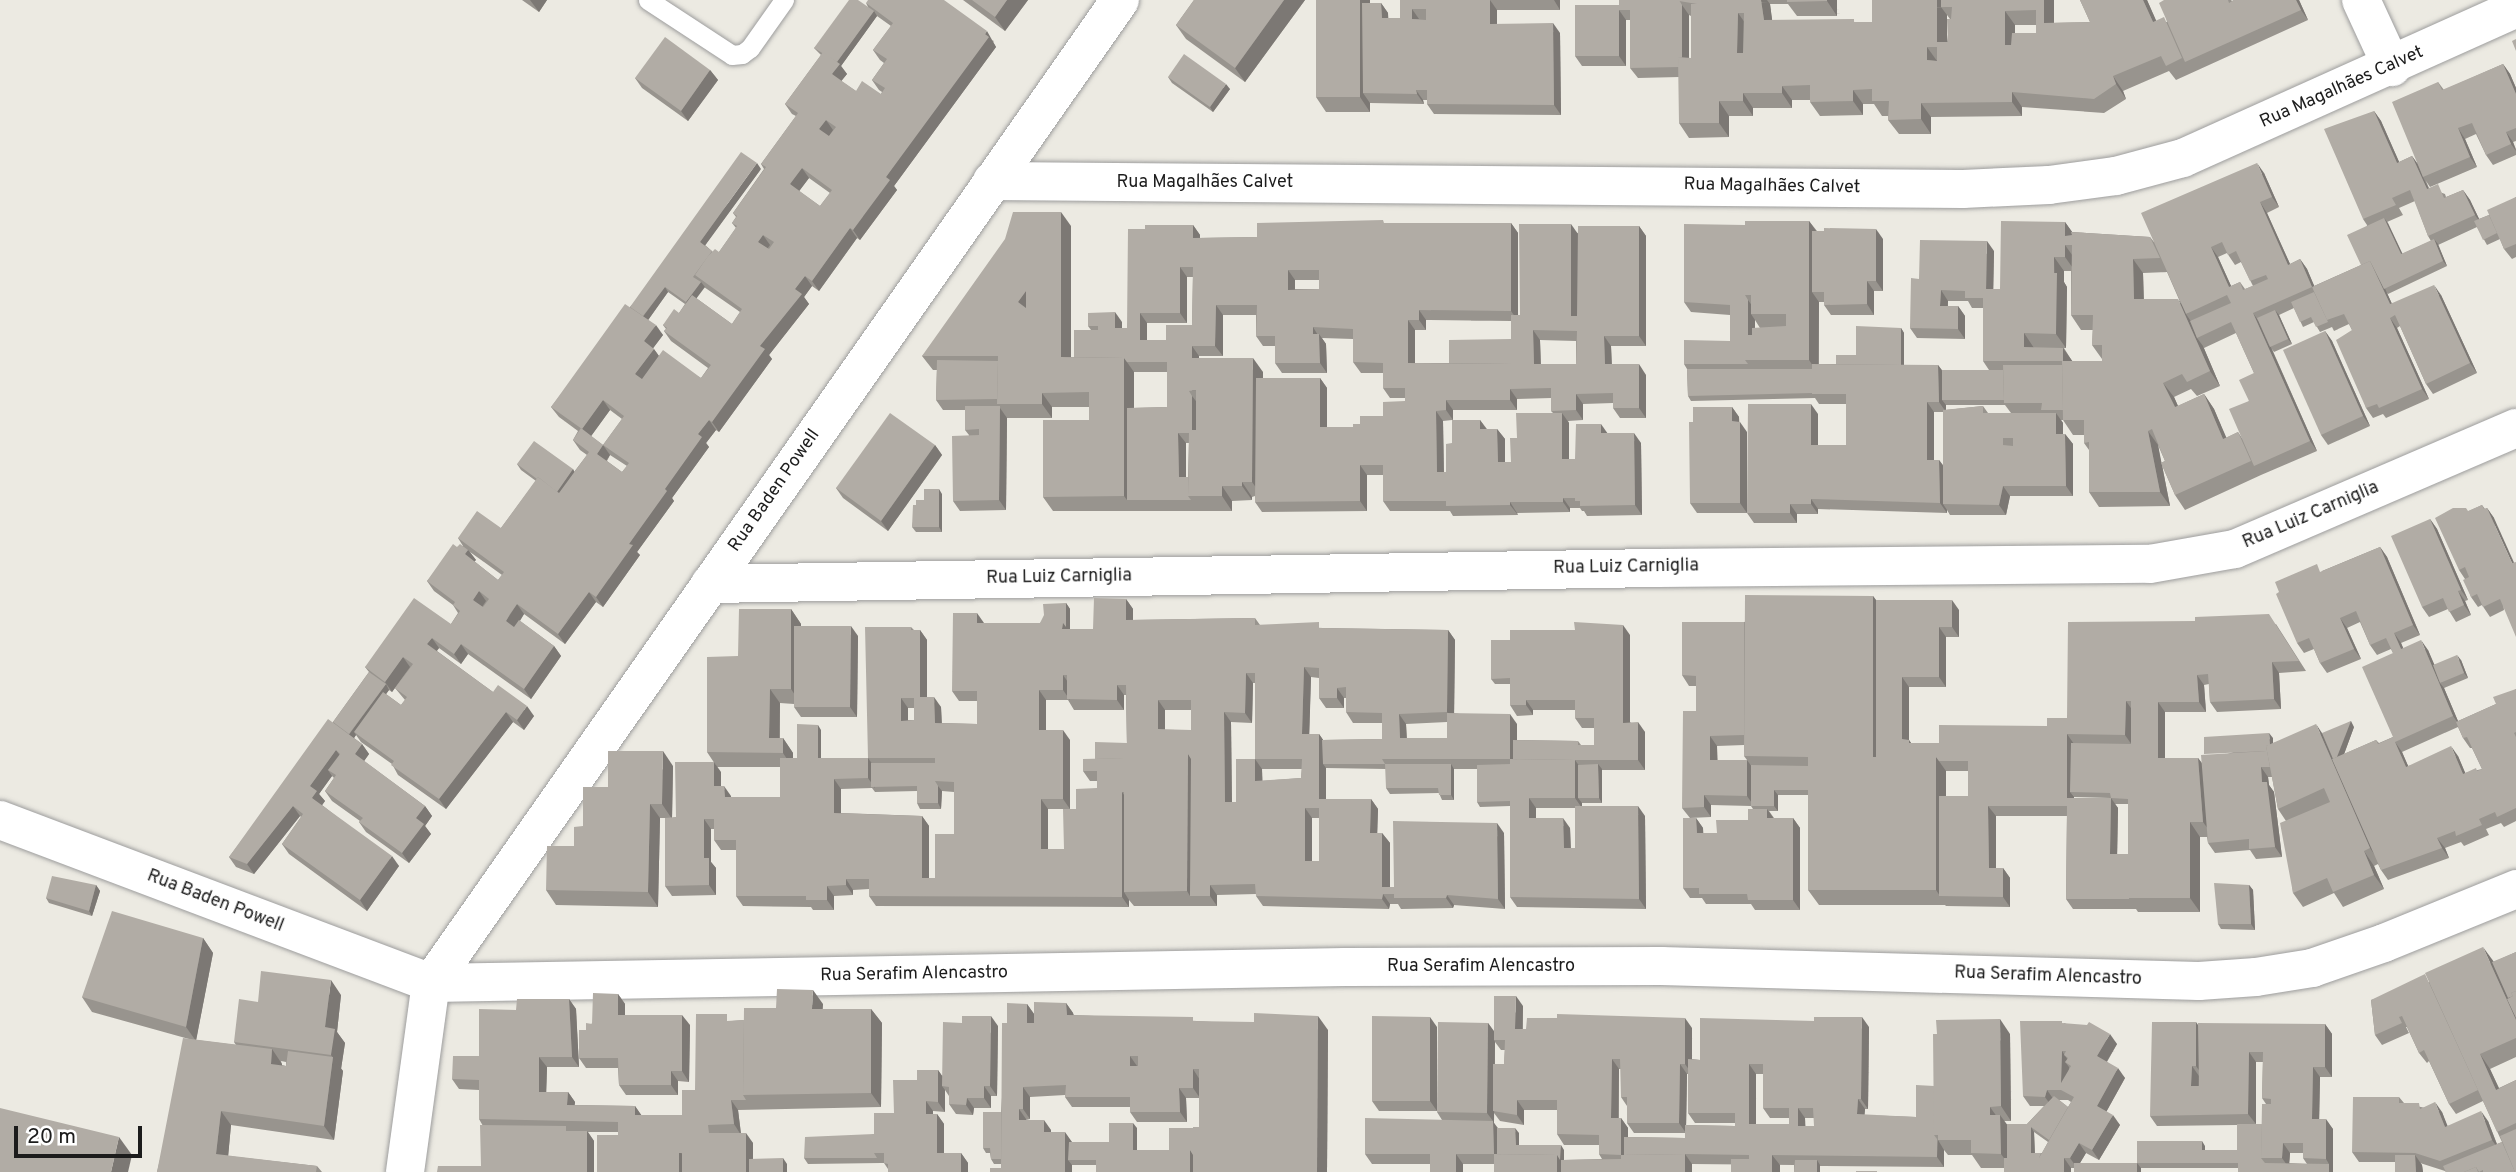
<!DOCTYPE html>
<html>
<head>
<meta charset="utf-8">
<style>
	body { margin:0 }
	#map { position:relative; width:2516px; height:1172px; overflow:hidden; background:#eceae2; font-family:Overpass,sans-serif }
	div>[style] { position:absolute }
	.roads { filter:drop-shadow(0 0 2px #9d9d9d) drop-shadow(0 0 2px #9d9d9d) }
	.service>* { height:19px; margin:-9.5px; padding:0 9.5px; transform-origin:9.5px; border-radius:9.5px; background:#fff }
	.minor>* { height:38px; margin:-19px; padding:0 19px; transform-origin:19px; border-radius:19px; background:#fff }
	.tertiary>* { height:38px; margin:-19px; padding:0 19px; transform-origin:19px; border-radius:19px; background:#fff }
	.wall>* { inset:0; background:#98948e }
	.shaded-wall>* { inset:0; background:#7c7874 }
	.building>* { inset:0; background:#b1aca5 }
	span { translate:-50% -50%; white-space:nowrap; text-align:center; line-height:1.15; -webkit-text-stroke:5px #fff; paint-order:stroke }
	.street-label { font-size:18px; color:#1c1c1c }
	.scale { position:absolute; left:14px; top:1126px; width:128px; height:32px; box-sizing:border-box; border:4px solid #1c1c1c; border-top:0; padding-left:9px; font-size:21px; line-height:24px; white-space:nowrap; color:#1c1c1c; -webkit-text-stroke:5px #fff; paint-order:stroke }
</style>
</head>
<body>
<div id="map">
	<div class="roads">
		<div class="service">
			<div style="left:648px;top:0;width:100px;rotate:33.2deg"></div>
			<div style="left:732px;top:55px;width:10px;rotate:-6deg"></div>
			<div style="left:742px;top:54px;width:10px;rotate:-37deg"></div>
			<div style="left:750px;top:48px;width:59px;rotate:-54.7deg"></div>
		</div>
		<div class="minor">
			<div style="left:2361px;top:0;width:74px;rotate:65.2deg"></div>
			<div style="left:992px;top:181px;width:971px;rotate:0.47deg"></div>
			<div style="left:1963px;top:189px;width:86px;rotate:-2.7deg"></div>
			<div style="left:2049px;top:185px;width:68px;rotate:-7.7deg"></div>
			<div style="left:2116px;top:176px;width:69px;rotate:-15deg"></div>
			<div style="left:2183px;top:158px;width:365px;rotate:-24.2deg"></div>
			<div style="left:710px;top:584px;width:948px;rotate:-0.97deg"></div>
			<div style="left:1658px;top:568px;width:492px;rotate:-0.5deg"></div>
			<div style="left:2150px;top:564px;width:86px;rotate:-10deg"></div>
			<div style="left:2235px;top:549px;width:306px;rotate:-23.3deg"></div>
			<div style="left:0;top:820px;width:461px;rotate:20.7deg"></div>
			<div style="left:431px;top:983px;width:914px;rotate:-1deg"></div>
			<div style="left:1345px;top:967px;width:316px;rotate:-0.2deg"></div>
			<div style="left:1661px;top:966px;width:538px;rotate:1.6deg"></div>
			<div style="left:2199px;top:981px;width:57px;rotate:-4deg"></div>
			<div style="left:2256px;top:977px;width:57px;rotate:-9.1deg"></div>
			<div style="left:2312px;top:968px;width:76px;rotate:-19.1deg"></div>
			<div style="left:2384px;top:943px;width:143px;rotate:-22.2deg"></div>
		</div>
		<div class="tertiary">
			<div style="left:405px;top:1172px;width:191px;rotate:-82.2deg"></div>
			<div style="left:431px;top:983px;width:1200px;rotate:-54.97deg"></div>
		</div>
	</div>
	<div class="wall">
		<div style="clip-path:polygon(522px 0,547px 0,539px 12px)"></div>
		<div style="clip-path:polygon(963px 0,1028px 0,1005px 31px)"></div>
		<div style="clip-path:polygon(1194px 0,1305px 0,1245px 82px,1186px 39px,1176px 25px)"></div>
		<div style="clip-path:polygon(1370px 0,1370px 3px,1381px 3px,1388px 13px,1388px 18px,1400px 18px,1400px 0,1560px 0,1560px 10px,1497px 10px,1497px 24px,1560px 33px,1561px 115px,1434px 114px,1427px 104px,1427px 100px,1423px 100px,1424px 104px,1370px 103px,1370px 112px,1326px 112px,1316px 97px)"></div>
		<div style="clip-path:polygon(evenodd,1619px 0,1837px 0,1837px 16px,1797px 16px,1788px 4px,1770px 4px,1772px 20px,1856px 22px,1872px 22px,1872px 0,2054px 0,2054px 23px,2090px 22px,2080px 0,2147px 0,2156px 21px,2167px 22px,2164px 0,2231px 0,2232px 1px,2234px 0,2299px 0,2308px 20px,2176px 80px,2169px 71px,2123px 91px,2126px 99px,2104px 113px,2022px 107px,2022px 116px,1931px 117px,1931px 134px,1899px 134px,1888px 120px,1888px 116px,1882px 116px,1874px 104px,1863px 104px,1863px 115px,1820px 116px,1810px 102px,1810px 100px,1792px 100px,1792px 108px,1753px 108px,1753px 116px,1729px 116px,1729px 137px,1689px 138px,1679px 123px,1679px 77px,1638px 78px,1630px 68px,1630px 20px,1626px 20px,1626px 66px,1582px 66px,1575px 56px,1619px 5px,1619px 0,1689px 15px,1691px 16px,1691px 58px,1689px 58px,1689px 15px,1619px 0,1947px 15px,1950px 19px,1947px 42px,1947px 15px,1619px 0,2015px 25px,2036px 25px,2036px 33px,2015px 33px,2015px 25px)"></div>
		<div style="clip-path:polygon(evenodd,866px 3px,994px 41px,993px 42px,996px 47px,894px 186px,897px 190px,860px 240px,857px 238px,819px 291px,812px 286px,804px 297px,809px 304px,769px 355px,772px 359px,719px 432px,716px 430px,706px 443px,709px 447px,672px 498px,674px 501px,637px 552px,640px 555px,603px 607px,596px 602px,565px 644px,524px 614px,520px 621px,554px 646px,561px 656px,531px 699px,468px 654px,461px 664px,439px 648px,437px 651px,493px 692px,534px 716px,524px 730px,513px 722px,446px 809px,398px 775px,392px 764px,361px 742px,356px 735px,354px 738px,362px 744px,369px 754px,364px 761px,425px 806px,432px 816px,425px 826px,431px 834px,409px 863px,366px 832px,359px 822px,360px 821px,332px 801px,325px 791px,334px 778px,332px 776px,319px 794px,325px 801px,322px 805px,399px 866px,367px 911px,289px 854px,282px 844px,301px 817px,300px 816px,254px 874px,236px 867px,229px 857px,333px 722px,369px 672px,365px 667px,451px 624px,458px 613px,453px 605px,434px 591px,427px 581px,457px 547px,463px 546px,458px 538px,501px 528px,536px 481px,521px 470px,517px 464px,573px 469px,574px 472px,587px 455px,580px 450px,573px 440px,578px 431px,559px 417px,551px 407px,630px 307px,761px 169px,705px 245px,713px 252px,719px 252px,736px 228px,732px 223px,736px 217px,733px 213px,764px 169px,761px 164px,796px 116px,792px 114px,785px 104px,821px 55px,814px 48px,868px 7px,866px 3px,877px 16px,891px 26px,873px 50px,880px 60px,884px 63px,872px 80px,879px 90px,882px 92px,881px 94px,856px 91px,841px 81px,847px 74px,841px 66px,877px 16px,866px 3px,809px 178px,830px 193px,820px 206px,799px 191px,809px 178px,866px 3px,704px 287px,740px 312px,732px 324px,696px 298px,704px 287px,866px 3px,668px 292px,685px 304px,679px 313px,663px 325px,666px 329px,664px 331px,671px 341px,708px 368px,701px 378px,659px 356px,653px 348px,663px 335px,648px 320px,668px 292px,866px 3px,610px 410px,622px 419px,603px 445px,591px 436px,610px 410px,866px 3px,610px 455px,627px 466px,622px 472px,607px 461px,610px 455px,866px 3px,470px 552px,502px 575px,498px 580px,474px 561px,476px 560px,470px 552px,866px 3px,410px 667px,395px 688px,405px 700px,401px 705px,386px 694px,389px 690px,392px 692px,410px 667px)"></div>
		<div style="clip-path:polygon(evenodd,2503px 64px,2510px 74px,2516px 88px,2516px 141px,2513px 142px,2516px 149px,2516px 155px,2493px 165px,2486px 155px,2476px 134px,2465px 139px,2477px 167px,2430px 187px,2426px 181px,2429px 188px,2445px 194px,2446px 197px,2463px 190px,2470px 200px,2479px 219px,2489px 215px,2516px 197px,2516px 257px,2512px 259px,2504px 249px,2500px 239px,2487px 245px,2477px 227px,2438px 245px,2447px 266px,2388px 294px,2387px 293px,2392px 304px,2441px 295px,2477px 373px,2433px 394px,2426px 384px,2400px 326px,2397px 328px,2429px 399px,2386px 418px,2383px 414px,2373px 418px,2366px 408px,2352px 330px,2349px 324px,2334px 331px,2332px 327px,2320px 332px,2314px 322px,2303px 327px,2294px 308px,2279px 315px,2292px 344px,2274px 352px,2272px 349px,2317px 451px,2261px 475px,2185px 510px,2175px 495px,2162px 465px,2170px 506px,2099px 507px,2089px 492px,2089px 450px,2084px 443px,2084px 435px,2073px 435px,2063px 420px,2061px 420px,2063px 423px,2063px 434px,2065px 434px,2073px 444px,2073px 496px,2010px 496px,2006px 515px,1950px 515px,1947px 510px,1947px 513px,1818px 509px,1818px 514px,1797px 514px,1797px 523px,1754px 523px,1747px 513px,1818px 414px,1818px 445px,1846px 445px,1846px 404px,1819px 404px,1815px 398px,1691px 401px,1688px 396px,1687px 369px,1684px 364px,1730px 341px,1730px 315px,1691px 312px,1684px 302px,1745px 225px,1809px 221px,1817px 231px,1883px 239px,1883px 291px,1874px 291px,1874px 315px,1831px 315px,1824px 305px,1824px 302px,1819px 302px,1819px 364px,1836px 364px,1856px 355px,1901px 328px,1904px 333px,1904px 365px,1938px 365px,1942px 370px,1989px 370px,1983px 361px,1983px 308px,1972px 308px,1968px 301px,1948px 301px,1948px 306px,1958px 306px,1965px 316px,1965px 339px,1917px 338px,1910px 328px,1919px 279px,1994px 251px,1993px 289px,2000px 289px,2065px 222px,2072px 232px,2150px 237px,2154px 242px,2264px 173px,2279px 207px,2267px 213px,2290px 264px,2300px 259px,2307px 269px,2314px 286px,2361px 265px,2367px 225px,2363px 219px,2374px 111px,2381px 121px,2399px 162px,2412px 156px,2417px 163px,2438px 82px,2444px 90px,2503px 64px,2415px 201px,2428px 236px,2431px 241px,2402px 254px,2387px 222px,2403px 215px,2399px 208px,2415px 201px,2503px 64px,2227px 253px,2235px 265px,2241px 262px,2253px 286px,2245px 289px,2240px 282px,2231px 286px,2218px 257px,2227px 253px,2503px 64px,2064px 271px,2071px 271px,2071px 315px,2081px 330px,2093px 330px,2092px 345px,2102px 359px,2102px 361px,2072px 361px,2064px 348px,2066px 348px,2067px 287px,2064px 282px,2064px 271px,2503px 64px,2167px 272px,2181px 304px,2144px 299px,2143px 273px,2167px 272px,2503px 64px,1755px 320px,1760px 328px,1755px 328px,1755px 320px,2503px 64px,2236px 333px,2254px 373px,2242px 438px,2238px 432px,2226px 438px,2214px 409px,2204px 394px,2178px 406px,2174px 397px,2191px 389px,2197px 396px,2220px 386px,2203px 346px,2204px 348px,2236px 333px,2503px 64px,1946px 405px,2005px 405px,2011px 413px,1988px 413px,1983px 406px,1946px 410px,1946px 405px,2503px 64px,1934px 412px,1943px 412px,1943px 465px,1939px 460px,1934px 460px,1934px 412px,2503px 64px,2158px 445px,2165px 461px,2161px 463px,2158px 445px)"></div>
		<div style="clip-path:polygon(710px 70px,718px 80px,688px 121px,642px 88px,635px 78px)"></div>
		<div style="clip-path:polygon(1168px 77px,1230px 89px,1213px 112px,1172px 83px)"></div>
		<div style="clip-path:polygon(evenodd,1385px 223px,1511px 223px,1518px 233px,1518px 315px,1520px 315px,1577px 233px,1639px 226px,1646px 236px,1646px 346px,1611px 346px,1612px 364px,1646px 375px,1646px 418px,1620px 418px,1613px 408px,1613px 403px,1583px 404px,1583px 420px,1568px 421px,1569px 423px,1569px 459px,1575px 459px,1607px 433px,1641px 443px,1642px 515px,1587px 516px,1584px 511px,1582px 511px,1580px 508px,1570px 508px,1570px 512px,1517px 513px,1518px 515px,1453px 516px,1450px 511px,1390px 511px,1383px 501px,1383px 475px,1367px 475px,1367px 511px,1262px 512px,1255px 502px,1255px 496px,1252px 497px,1252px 500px,1232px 501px,1232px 511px,1053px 511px,1043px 497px,1089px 420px,1089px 407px,1052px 407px,1052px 418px,1007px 418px,1006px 510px,960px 511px,953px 501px,969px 435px,965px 430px,965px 410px,943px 410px,936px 400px,937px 370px,933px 370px,922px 356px,1071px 226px,1071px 357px,1074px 357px,1091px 330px,1088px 326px,1122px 322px,1122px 328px,1127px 328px,1145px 229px,1193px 225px,1200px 235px,1200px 238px,1257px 237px,1385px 223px,1187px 277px,1193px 277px,1192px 325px,1166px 340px,1147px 340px,1147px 323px,1187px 323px,1187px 277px,1385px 223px,1295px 280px,1319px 280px,1319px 289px,1295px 289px,1295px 280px,1385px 223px,1223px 315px,1256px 315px,1256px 336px,1263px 346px,1275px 346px,1275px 363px,1282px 373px,1327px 373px,1326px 344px,1322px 338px,1353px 339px,1353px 362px,1361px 373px,1383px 373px,1383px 388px,1390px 398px,1405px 398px,1405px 401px,1383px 416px,1353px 427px,1327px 427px,1327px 388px,1320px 378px,1263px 378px,1263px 372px,1199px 358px,1199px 356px,1223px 356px,1223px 315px,1385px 223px,1426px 320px,1511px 321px,1511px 339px,1449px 363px,1415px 363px,1415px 330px,1426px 330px,1426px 320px,1385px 223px,1540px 340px,1576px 341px,1576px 364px,1541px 364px,1540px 340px,1385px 223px,1134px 372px,1167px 372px,1167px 407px,1134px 408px,1134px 372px,1385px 223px,1551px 398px,1551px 411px,1553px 413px,1517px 438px,1511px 462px,1505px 462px,1505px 439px,1497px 429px,1487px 429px,1480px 420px,1453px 420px,1453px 410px,1517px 410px,1517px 399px,1551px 398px,1385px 223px,1452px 420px,1452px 443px,1446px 472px,1444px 472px,1443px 421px,1452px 420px,1385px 223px,1186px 443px,1189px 443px,1188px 477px,1186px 477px,1186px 443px)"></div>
		<div style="clip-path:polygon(2325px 331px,2332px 341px,2370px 426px,2328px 445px,2321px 435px)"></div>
		<div style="clip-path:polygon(1732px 407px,1739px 417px,1747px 513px,1697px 513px,1690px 503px,1693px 422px)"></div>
		<div style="clip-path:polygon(935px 445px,942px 455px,888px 531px,843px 498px,836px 488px)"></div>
		<div style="clip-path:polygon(942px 494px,942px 532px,916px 532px,912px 527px,916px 505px,924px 500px)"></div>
		<div style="clip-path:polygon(2482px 505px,2485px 509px,2487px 508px,2494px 518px,2504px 610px,2490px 617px,2482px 605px,2478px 607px,2471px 597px,2465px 579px,2459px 570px,2469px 511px)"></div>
		<div style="clip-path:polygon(2430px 519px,2437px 529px,2468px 600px,2465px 601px,2471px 615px,2456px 622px,2448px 609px,2429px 617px,2422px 607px)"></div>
		<div style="clip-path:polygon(evenodd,2380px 547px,2387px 557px,2420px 635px,2401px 643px,2403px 648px,2428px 650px,2434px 665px,2461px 660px,2468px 678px,2444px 688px,2458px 721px,2496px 704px,2516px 689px,2516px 821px,2504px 827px,2501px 823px,2486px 829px,2489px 835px,2464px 846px,2461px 842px,2445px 848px,2449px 858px,2388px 880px,2381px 870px,2378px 864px,2374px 866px,2384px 889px,2343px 907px,2334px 893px,2303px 907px,2293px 893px,2286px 821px,2278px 809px,2272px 777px,2268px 777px,2269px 785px,2274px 792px,2282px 857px,2256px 859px,2250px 850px,2215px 853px,2208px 843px,2207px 837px,2200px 837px,2200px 912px,2138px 912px,2136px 909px,2073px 909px,2066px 899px,2067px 816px,1996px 816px,1996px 868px,2003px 868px,2010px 878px,2010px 907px,1946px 906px,1945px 905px,1819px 905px,1808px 890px,1808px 795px,1778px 795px,1778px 811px,1769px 811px,1774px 818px,1793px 818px,1800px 828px,1800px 910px,1755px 910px,1751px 904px,1706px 904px,1702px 898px,1690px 898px,1683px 888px,1696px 818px,1703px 828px,1703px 833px,1717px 833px,1748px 820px,1753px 809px,1751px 806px,1711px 805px,1711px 817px,1690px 818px,1682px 808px,1696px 711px,1696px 686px,1689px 686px,1682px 675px,1744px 622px,1873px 596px,1876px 600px,1959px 610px,1959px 637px,1946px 637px,1946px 687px,1909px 687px,1909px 740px,1911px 743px,1939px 743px,2047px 726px,2067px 718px,2276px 624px,2306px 671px,2279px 673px,2281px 709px,2217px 712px,2210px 702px,2209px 684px,2204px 685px,2206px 712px,2165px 712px,2165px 758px,2198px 758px,2202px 763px,2273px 738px,2273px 743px,2354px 727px,2344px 754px,2376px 740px,2379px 743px,2393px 737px,2393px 653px,2391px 649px,2377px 655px,2370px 645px,2360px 622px,2347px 628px,2361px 659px,2327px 673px,2320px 663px,2314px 649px,2304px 653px,2297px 643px,2322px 571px,2380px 547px,2458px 727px,2463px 738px,2470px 748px,2472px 748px,2482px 769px,2465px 773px,2458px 756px,2408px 766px,2402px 752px,2458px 727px,2380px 547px,1744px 745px,1744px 756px,1747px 760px,1717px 760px,1717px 746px,1744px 745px,2380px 547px,1946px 771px,1968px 771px,1968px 796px,1946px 796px,1946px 771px,2380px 547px,2074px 797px,2110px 798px,2074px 798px,2074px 797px,2380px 547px,2115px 804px,2128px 804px,2128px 854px,2117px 854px,2118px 808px,2115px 804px)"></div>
		<div style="clip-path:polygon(evenodd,1126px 599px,1133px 609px,1133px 620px,1255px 618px,1260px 625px,1323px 628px,1448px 630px,1455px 640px,1454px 713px,1517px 724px,1517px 740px,1578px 741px,1581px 745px,1594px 745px,1594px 728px,1582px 728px,1575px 718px,1575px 710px,1533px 710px,1533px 715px,1517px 716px,1510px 705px,1510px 684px,1495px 684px,1491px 679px,1510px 640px,1630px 635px,1630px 722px,1645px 732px,1645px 770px,1602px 770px,1602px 803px,1582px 803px,1582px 806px,1645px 816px,1646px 909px,1517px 907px,1510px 897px,1510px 806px,1480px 807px,1477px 802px,1477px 769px,1454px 769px,1454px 800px,1442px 800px,1439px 793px,1390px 794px,1386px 788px,1386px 769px,1326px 768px,1326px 799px,1371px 799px,1378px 809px,1377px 833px,1382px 833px,1390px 843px,1390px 887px,1394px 887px,1504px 833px,1505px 909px,1454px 905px,1453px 908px,1401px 909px,1398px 904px,1390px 904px,1389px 909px,1263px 906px,1256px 896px,1256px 894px,1217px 895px,1217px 906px,1134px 906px,1129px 900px,1129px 907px,876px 906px,869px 896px,869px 889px,853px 890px,853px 895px,834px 896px,834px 910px,813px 910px,811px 907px,743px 906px,736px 896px,736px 850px,721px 850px,714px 840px,714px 829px,711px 829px,711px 862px,716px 868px,716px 895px,672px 896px,665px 886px,665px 818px,660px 818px,658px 907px,556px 905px,546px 890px,574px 846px,583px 826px,608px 787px,673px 766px,672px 818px,676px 817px,721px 772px,721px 786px,731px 797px,780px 797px,780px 767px,717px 767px,707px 752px,738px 656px,791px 609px,801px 624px,801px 626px,858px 636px,857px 717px,801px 717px,794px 707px,794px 704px,780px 703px,780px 738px,783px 738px,793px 753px,793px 758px,797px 758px,821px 730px,821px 758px,868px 758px,871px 763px,868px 758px,911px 627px,914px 630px,920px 630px,927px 640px,927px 697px,941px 707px,942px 723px,977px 724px,977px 701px,959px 701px,952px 691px,984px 623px,1040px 623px,1066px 603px,1070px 609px,1070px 629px,1093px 629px,1126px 599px,1311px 677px,1319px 678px,1319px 698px,1326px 708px,1344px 708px,1344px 698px,1346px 698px,1346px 712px,1353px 723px,1382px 723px,1382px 739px,1323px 740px,1319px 734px,1309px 734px,1311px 677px,1126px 599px,1253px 683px,1255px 683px,1255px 759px,1236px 802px,1232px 802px,1231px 722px,1252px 723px,1253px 683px,1126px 599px,1124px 695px,1126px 695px,1127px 743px,1095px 759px,1083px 771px,1090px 781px,1097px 781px,1097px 788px,1076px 809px,1064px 849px,1048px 849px,1048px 809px,1070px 809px,1070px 740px,1046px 730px,1046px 700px,1068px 700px,1074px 710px,1124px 710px,1124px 695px,1126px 599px,908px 708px,914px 708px,914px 720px,908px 720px,908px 708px,1126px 599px,1165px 710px,1191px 710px,1191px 730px,1165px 730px,1165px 710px,1126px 599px,1447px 722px,1447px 738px,1407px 738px,1406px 724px,1447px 722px,1126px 599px,1262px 769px,1302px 769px,1301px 778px,1262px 781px,1262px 769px,1126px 599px,872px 788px,875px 792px,917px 791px,917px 803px,920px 809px,941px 809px,942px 791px,954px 792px,954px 834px,935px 878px,929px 878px,929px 826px,922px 816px,841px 813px,841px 789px,872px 788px,1126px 599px,1536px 808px,1575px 808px,1575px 848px,1571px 848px,1570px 828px,1536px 818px,1536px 808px,1126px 599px,1312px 818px,1319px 818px,1319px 861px,1312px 861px,1312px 818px)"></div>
		<div style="clip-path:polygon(96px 885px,100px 891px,92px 916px,49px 903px,46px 898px)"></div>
		<div style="clip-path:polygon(2249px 885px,2253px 890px,2255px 930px,2221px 929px,2218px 924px)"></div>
		<div style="clip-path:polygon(evenodd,203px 938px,213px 953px,196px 1040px,236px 1045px,234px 1042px,258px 1002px,341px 995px,337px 1032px,345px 1043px,341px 1069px,343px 1071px,334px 1140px,231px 1125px,228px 1156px,317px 1166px,322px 1172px,157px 1172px,189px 1039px,92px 1012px,82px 997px,203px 938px,281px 1061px,286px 1062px,286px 1066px,282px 1065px,281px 1061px)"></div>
		<div style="clip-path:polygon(2516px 952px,2516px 1057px,2490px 1069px,2499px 1088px,2516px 1080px,2516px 1172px,2446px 1172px,2445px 1171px,2420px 1163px,2422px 1165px,2423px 1172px,2395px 1172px,2395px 1162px,2359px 1162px,2352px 1152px,2399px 1097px,2404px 1103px,2442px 1112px,2447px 1126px,2488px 1121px,2497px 1144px,2502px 1142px,2483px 1101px,2456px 1114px,2449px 1104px,2429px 1061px,2427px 1063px,2419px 1053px,2407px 1027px,2406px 1027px,2409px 1033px,2382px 1045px,2375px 1035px,2371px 1000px,2494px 962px)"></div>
		<div style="clip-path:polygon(618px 994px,625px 1004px,625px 1015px,690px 1025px,689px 1082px,678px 1081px,678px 1095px,626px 1095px,619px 1085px,618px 1068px,586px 1068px,579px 1058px,586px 1030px)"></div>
		<div style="clip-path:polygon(569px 999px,576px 1009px,579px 1067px,547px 1067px,546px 1092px,568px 1092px,575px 1102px,574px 1105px,635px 1106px,641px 1115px,682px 1115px,732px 1021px,744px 1020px,776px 1008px,823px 1004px,822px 1009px,871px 1009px,882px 1023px,881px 1107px,738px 1110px,741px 1133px,753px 1143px,753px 1159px,787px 1164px,787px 1172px,618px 1135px,618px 1132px,588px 1132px,594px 1141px,594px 1172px,437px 1172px,481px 1166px,483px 1126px,479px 1119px,479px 1090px,459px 1089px,452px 1079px,479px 1056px,516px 1010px)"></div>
		<div style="clip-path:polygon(evenodd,1066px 1003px,1073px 1013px,1074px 1015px,1197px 1021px,1328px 1030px,1327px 1172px,1096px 1165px,1072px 1165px,1072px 1172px,990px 1172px,1001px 1168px,1001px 1164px,994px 1164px,991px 1159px,990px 1153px,986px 1153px,983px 1148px,1001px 1112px,1007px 1023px,1027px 1004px,1034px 1014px,1066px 1003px,1065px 1095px,1065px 1097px,1072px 1107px,1130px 1107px,1130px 1112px,1137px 1122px,1187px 1122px,1186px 1098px,1199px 1098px,1199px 1127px,1169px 1150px,1137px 1150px,1137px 1128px,1109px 1142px,1072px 1142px,1051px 1132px,1051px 1130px,1026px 1120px,1030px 1119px,1030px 1097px,1065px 1095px)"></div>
		<div style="clip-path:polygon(evenodd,1523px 1006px,1523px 1029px,1692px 1028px,1692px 1059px,1700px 1060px,1869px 1027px,1868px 1109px,1865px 1109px,1864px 1115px,1916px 1117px,1934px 1086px,2010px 1034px,2011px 1121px,2004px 1121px,2007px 1125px,2027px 1124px,2044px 1106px,2030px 1106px,2023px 1096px,2064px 1023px,2117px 1044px,2107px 1062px,2125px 1078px,2106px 1112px,2120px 1125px,2099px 1160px,2086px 1153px,2080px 1163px,2137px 1163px,2205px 1146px,2205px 1150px,2237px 1150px,2237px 1125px,2157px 1126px,2150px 1116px,2198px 1026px,2325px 1024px,2332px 1034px,2332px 1077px,2320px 1077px,2319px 1119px,2333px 1129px,2333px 1172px,2238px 1168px,2141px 1168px,2141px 1172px,2074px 1172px,2074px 1168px,2071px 1168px,2071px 1172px,2004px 1172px,2004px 1168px,1981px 1168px,1972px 1155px,1948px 1155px,1944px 1150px,1944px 1167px,1820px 1166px,1820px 1172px,1794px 1172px,1794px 1165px,1692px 1164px,1692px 1172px,1494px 1164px,1372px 1164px,1365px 1154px,1442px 1120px,1437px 1112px,1488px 1023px,1494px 1031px,1523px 1006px,1495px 1042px,1501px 1050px,1505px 1050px,1504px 1064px,1495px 1064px,1495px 1042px,1523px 1006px,2256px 1062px,2263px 1062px,2262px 1098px,2266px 1104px,2262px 1124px,2256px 1124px,2256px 1062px,1523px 1006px,1619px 1069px,1621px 1069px,1621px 1097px,1627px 1106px,1627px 1123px,1634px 1133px,1685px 1133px,1685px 1138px,1628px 1137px,1628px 1128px,1621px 1118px,1619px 1118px,1619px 1069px,1523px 1006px,1687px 1074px,1688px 1074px,1688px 1113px,1695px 1123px,1735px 1123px,1735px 1126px,1686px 1125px,1687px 1074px,1523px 1006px,1756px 1074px,1763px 1074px,1763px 1108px,1770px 1118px,1789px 1118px,1789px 1124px,1756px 1124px,1756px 1074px,1523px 1006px,2059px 1100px,2068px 1100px,2071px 1102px,2068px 1107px,2059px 1100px,1523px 1006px,1524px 1110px,1557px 1110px,1557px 1134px,1564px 1145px,1599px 1145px,1599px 1154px,1602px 1159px,1564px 1160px,1564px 1150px,1519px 1145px,1519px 1133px,1498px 1128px,1494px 1123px,1494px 1113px,1500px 1121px,1524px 1125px,1524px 1110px,1523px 1006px,1805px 1118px,1814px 1118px,1814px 1126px,1805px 1126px,1805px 1118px,1523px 1006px,2034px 1132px,2048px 1142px,2042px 1153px,2035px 1153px,2034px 1132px,1523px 1006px,2290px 1153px,2303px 1153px,2303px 1158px,2307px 1164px,2289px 1163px,2290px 1153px)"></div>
		<div style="clip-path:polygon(998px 1026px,997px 1096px,991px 1096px,991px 1108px,974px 1108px,973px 1115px,956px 1114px,949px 1104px,949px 1096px,945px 1090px,945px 1112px,933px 1111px,933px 1114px,937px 1114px,944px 1124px,944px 1153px,961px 1153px,968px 1163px,968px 1172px,888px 1172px,888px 1169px,884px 1163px,881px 1163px,808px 1164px,804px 1158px,874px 1134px,894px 1113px,917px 1080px,938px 1070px,942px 1076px)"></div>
		<div style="clip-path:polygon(1437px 1027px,1437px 1111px,1379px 1111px,1372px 1101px)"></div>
	</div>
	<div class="shaded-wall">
		<div style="clip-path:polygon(530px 0,547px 0,539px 12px)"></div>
		<div style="clip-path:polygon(1007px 0,1028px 0,1005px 31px,995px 17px)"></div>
		<div style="clip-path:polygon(1284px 0,1305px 0,1245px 82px,1235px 68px)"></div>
		<div style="clip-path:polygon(1360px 0,1370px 0,1370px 93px,1363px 93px,1370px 103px,1370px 112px,1360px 97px)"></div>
		<div style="clip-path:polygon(1490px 0,1497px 10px,1497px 34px,1490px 24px)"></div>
		<div style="clip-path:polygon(1554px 0,1560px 0,1560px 10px)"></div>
		<div style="clip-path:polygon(1761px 0,1767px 0,1770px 4px,1774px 34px,1764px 20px)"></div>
		<div style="clip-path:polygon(1827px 0,1837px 0,1837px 16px,1827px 1px)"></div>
		<div style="clip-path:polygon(1937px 0,1947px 0,1941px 7px,1947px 15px,1947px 56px,1937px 42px)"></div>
		<div style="clip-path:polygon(2044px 0,2054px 0,2054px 37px,2044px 23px)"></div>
		<div style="clip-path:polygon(2143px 0,2147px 0,2163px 36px,2153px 22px)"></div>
		<div style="clip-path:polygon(2296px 0,2299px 0,2308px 20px,2301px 10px)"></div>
		<div style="clip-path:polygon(1381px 3px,1388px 13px,1389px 28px,1382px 18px)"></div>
		<div style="clip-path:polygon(1682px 5px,1689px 15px,1689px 77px,1682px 67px)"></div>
		<div style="clip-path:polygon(1412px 9px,1419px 19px,1412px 19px)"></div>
		<div style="clip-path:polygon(1619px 10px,1626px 20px,1626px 66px,1619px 56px)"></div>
		<div style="clip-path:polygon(874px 11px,877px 16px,841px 66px,847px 74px,839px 84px,832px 74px,836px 63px)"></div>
		<div style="clip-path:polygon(2005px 11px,2015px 25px,2015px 60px,2005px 45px)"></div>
		<div style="clip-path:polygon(1738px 13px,1748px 27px,1748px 68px,1737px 53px)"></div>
		<div style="clip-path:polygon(1553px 23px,1560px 33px,1561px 115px,1554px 105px)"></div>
		<div style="clip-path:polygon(987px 31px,996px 47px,894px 186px,897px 190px,860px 240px,853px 230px,886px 177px)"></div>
		<div style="clip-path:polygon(1927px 47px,1937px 61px,1927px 60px)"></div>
		<div style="clip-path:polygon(2503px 64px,2510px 74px,2516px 88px,2516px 94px)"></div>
		<div style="clip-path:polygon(710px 70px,718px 80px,688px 121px,681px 111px)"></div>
		<div style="clip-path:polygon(2113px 76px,2123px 91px,2126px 99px,2116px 84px)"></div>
		<div style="clip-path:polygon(1226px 84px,1230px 89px,1213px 112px,1210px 107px)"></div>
		<div style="clip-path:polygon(1782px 86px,1792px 100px,1792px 108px,1782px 93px)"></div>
		<div style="clip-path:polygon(1416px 90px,1423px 100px,1424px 104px,1417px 94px)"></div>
		<div style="clip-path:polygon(1853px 90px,1863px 104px,1863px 115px,1853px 101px)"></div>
		<div style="clip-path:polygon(2012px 92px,2022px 107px,2022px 116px,2012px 102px)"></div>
		<div style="clip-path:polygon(1743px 93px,1753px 108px,1753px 116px,1743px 101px)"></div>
		<div style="clip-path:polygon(1719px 101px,1729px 116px,1729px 137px,1719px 123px)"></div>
		<div style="clip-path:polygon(1921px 103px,1931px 117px,1931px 134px,1921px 119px)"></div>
		<div style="clip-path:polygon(2374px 111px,2381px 121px,2404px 173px,2397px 163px)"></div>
		<div style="clip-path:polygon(826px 120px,833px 130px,827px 139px,819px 129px)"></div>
		<div style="clip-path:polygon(2458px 128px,2465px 139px,2477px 167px,2470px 157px)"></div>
		<div style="clip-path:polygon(2506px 132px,2513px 142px,2516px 151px,2511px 144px)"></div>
		<div style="clip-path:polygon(2412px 156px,2419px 166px,2423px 177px,2434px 199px,2427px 189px)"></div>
		<div style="clip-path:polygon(757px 163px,761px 169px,704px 247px,700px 242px)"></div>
		<div style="clip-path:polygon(2257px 163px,2264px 173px,2279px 207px,2272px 197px)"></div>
		<div style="clip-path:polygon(802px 168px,809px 178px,797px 194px,790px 184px)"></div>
		<div style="clip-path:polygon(2463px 190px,2470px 200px,2482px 225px,2475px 215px)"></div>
		<div style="clip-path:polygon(2260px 202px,2267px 213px,2295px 275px,2288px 265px)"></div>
		<div style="clip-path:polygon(1061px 212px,1071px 226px,1071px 372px,1061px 357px)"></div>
		<div style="clip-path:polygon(2384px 218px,2388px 223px,2405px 259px,2401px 254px)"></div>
		<div style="clip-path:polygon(1809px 221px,1819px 235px,1812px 292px,1819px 302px,1818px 394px,1815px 369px,1809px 360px)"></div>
		<div style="clip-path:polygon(2065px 222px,2075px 236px,2065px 236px)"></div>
		<div style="clip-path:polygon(1511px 223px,1518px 233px,1518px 321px,1511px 311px)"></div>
		<div style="clip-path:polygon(1571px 224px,1578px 234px,1578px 326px,1571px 316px)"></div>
		<div style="clip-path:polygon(1193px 225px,1200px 235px,1200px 248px,1193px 238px)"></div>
		<div style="clip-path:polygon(1639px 226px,1646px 236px,1646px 346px,1639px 336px)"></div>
		<div style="clip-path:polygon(850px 228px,857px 238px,819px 291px,812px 281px)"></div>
		<div style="clip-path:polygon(1876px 229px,1883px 239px,1883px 291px,1876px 281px)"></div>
		<div style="clip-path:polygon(763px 235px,770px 245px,765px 252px,758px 242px)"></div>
		<div style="clip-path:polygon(2434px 239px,2438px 244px,2447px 266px,2443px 261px)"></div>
		<div style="clip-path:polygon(1987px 241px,1994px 251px,1993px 309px,1986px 298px)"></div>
		<div style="clip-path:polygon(2065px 245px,2075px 259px,2075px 271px,2065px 257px)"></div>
		<div style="clip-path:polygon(2211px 247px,2218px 257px,2236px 297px,2229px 287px)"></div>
		<div style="clip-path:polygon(2054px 257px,2064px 271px,2064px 282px,2067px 287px,2066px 348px,2056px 334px)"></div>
		<div style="clip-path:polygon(2133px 259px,2143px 273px,2144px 313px,2134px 299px)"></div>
		<div style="clip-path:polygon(2300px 259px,2307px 269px,2319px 297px,2312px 287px)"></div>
		<div style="clip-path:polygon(2370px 261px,2377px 271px,2397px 315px,2390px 304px)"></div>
		<div style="clip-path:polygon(1180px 267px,1187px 277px,1187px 323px,1180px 313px)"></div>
		<div style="clip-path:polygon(1288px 270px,1295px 280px,1295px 300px,1288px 290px)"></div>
		<div style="clip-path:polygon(805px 276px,812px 286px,804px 297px,809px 304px,769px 355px,772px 359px,719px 432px,712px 422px,795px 289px)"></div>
		<div style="clip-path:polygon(1867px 281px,1874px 291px,1874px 315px,1867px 304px)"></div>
		<div style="clip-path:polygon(701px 282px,705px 287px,690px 307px,686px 302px)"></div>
		<div style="clip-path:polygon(2434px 285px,2441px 295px,2477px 373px,2470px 363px)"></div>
		<div style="clip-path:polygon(665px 287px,668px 292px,646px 323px,642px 318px)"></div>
		<div style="clip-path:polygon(1941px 290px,1948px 301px,1947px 316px,1940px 306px)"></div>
		<div style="clip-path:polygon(1026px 291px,1028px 317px,1018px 302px)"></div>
		<div style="clip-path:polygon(2178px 299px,2188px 313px,2186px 314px,2192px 323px,2197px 338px,2203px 346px,2220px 386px,2210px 371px)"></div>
		<div style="clip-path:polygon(1748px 300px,1755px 310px,1751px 314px,1755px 320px,1755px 360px,1748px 360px)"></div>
		<div style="clip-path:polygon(1216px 305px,1223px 315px,1223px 356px,1215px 346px)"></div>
		<div style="clip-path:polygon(1958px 306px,1965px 316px,1965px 339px,1958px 329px)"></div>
		<div style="clip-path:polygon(1419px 310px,1426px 320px,1426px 330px,1419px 320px)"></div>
		<div style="clip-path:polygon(2275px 310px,2279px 315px,2292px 344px,2288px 339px)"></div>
		<div style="clip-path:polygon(1115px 312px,1122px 322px,1122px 338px,1115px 328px)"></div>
		<div style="clip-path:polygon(1140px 313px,1147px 323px,1147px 350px,1140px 340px)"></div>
		<div style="clip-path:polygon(2253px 313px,2260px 323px,2317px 451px,2310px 441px)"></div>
		<div style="clip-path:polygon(2390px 318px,2397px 328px,2429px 399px,2422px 389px)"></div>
		<div style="clip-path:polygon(1408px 320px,1415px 330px,1415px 373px,1408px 363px)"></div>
		<div style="clip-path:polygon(656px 325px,663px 335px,651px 351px,644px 341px)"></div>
		<div style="clip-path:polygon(1313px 327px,1319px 337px,1319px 334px,1326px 344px,1327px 373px,1320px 363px,1313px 334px)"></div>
		<div style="clip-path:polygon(1901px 328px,1904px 333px,1904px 375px,1901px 370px)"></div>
		<div style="clip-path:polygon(1533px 330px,1540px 340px,1541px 374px,1534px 364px)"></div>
		<div style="clip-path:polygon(2325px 331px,2332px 341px,2370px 426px,2363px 416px)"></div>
		<div style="clip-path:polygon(2024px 333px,2034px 348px,2034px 361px,2024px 347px)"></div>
		<div style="clip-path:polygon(1604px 336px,1611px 346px,1612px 374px,1605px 364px)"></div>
		<div style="clip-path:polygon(1192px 346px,1199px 356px,1199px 395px,1196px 390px,1192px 391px)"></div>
		<div style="clip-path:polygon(2063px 348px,2073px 362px,2063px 361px)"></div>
		<div style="clip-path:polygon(654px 349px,661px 359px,642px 384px,635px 374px)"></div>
		<div style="clip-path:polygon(1124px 358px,1134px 372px,1134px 500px,1127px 500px,1124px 496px)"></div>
		<div style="clip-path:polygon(1253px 358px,1263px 372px,1262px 496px,1252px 482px)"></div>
		<div style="clip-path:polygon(1639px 364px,1646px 375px,1646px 418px,1639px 408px)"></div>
		<div style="clip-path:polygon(1938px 365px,1945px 375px,1942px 400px,1946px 405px,1946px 412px,1939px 402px)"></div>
		<div style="clip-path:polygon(1320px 378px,1327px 388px,1327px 437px,1320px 427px)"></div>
		<div style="clip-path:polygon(2163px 383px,2174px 397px,2185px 422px,2175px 407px)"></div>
		<div style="clip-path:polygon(1510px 389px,1517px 399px,1517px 410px,1510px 400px)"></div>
		<div style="clip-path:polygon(1042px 393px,1052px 407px,1052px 418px,1042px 404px)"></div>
		<div style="clip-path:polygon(1576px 394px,1583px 404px,1583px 420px,1576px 410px)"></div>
		<div style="clip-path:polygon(2204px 394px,2214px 409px,2233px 453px,2223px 439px)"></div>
		<div style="clip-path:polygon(1192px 396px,1199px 405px,1199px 443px,1192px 433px)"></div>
		<div style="clip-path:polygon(603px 400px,610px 410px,589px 439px,582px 429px)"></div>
		<div style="clip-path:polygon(1446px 400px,1453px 410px,1453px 420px,1446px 410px)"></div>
		<div style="clip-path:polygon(1927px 402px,1934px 412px,1934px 470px,1927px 460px)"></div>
		<div style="clip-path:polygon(1811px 404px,1818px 414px,1818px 455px,1811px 445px)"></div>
		<div style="clip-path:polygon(1732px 407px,1739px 417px,1739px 431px,1732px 421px)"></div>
		<div style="clip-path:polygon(1000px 408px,1007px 418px,1006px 510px,999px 500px)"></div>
		<div style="clip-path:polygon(1436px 411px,1443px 421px,1444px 482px,1437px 472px)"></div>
		<div style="clip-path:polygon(1562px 413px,1569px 423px,1569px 469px,1562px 459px)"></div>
		<div style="clip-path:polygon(2056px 413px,2063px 423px,2063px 444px,2056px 434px)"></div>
		<div style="clip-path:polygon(709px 420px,716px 430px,706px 443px,709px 447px,672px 498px,674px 501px,637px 552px,640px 555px,603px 607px,596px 597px,698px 434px)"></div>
		<div style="clip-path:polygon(1480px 420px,1487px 430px,1480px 429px)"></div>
		<div style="clip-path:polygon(1740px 422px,1747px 432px,1747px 513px,1740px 503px)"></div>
		<div style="clip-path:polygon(1601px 424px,1608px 434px,1601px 433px)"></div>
		<div style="clip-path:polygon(1497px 429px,1505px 439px,1505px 472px,1498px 462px)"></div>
		<div style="clip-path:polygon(2148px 431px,2158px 445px,2170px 506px,2160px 492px)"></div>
		<div style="clip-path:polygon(1178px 433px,1186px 443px,1186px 487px,1179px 477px)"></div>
		<div style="clip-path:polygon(1634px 433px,1641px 443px,1642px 515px,1635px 505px)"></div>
		<div style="clip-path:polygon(2065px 434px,2073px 444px,2073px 496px,2066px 486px)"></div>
		<div style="clip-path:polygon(603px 445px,610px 455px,604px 464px,597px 454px)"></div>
		<div style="clip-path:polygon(935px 445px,942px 455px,888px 531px,881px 521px)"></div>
		<div style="clip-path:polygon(1939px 460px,1946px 470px,1943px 504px,1947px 510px,1947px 513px,1940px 503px)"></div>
		<div style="clip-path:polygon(1360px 465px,1367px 475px,1367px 511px,1360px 501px)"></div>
		<div style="clip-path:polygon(573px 469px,576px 475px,560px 498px,556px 493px)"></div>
		<div style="clip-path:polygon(1242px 482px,1252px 497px,1252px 500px,1242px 486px)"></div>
		<div style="clip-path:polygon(1222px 486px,1232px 501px,1232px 511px,1222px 496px)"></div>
		<div style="clip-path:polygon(2003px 486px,2010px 496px,2006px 515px,1999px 505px)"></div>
		<div style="clip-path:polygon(939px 489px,942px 494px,942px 532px,939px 527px)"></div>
		<div style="clip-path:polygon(1563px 498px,1570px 508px,1570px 512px,1563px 502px)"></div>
		<div style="clip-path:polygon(1811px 499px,1818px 509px,1818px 514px,1811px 504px)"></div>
		<div style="clip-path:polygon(1510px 502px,1517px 513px,1518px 515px,1510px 505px)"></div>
		<div style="clip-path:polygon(1790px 504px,1797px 514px,1797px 523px,1790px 513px)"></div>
		<div style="clip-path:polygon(2487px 508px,2494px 518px,2516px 567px,2512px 563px)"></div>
		<div style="clip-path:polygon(2430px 519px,2437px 529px,2468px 600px,2461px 590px)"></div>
		<div style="clip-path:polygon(2380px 547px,2387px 557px,2420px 635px,2413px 625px)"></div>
		<div style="clip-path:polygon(468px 550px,476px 560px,472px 564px,465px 554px)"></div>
		<div style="clip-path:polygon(479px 591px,486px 601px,480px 610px,473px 600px)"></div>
		<div style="clip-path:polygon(2458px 591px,2465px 601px,2471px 615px,2464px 605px)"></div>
		<div style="clip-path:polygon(589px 592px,596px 602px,565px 644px,558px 634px)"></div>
		<div style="clip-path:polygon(1873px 596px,1883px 610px,1883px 761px,1873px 757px)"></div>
		<div style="clip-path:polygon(1126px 599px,1133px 609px,1133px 630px,1126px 620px)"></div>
		<div style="clip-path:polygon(1952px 600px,1959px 610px,1959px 637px,1952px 627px)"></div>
		<div style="clip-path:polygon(1066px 603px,1070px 609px,1070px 639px,1062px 629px)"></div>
		<div style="clip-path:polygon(517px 604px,524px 614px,513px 631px,506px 621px)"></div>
		<div style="clip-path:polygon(791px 609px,801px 624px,801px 704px,791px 689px)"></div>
		<div style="clip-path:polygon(977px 613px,984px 623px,977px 623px)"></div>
		<div style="clip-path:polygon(2340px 618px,2347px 628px,2361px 659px,2354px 649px)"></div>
		<div style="clip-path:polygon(1623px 625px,1630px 635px,1630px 733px,1623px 723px)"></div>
		<div style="clip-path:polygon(851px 626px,858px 636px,857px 717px,850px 707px)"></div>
		<div style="clip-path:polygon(1939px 627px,1946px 637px,1946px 687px,1939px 677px)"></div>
		<div style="clip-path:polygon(920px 630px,927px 640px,927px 707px,920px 697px)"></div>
		<div style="clip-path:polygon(1448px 630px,1455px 640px,1454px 722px,1447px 712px)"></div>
		<div style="clip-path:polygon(2394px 633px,2401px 643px,2408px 659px,2401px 649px)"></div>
		<div style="clip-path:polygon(432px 638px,439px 648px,434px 654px,427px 644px)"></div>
		<div style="clip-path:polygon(2421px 640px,2428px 650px,2442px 682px,2440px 683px,2444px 688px,2460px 726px,2453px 716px)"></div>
		<div style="clip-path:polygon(461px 644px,468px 654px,461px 664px,454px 654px)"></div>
		<div style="clip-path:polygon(554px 646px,561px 656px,531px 699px,524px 689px)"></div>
		<div style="clip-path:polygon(2457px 655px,2461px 660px,2468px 678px,2464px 673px)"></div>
		<div style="clip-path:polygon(403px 657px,410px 667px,392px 692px,385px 682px)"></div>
		<div style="clip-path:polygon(2272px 662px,2279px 673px,2281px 709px,2274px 699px)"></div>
		<div style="clip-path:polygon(1304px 667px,1311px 677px,1309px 744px,1302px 734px)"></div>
		<div style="clip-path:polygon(1246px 673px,1253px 683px,1252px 723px,1245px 713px)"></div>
		<div style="clip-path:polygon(1063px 675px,1070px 685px,1070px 700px,1063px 690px)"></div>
		<div style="clip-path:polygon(2197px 675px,2204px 685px,2206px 712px,2199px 702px)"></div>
		<div style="clip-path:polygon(1902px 677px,1909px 687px,1909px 740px,1916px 750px,1902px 739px)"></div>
		<div style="clip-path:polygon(386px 684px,389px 690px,357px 734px,354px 732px,356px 735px,352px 741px,348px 736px)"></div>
		<div style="clip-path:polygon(1117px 685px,1124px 695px,1124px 710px,1117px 700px)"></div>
		<div style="clip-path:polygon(1337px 688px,1344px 698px,1344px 708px,1337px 698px)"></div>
		<div style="clip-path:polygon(770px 689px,780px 703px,779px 752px,769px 738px)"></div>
		<div style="clip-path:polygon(1039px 690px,1046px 700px,1046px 740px,1039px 730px)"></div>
		<div style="clip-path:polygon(934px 697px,941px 707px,942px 733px,935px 723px)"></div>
		<div style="clip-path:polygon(901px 698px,908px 708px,908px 731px,901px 721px)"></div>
		<div style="clip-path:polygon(1158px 700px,1165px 710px,1165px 739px,1158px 729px)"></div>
		<div style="clip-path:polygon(1526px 700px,1533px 710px,1533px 715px,1526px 705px)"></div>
		<div style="clip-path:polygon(2126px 701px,2133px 711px,2132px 745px,2125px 735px)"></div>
		<div style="clip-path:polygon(2158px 702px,2165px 712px,2165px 772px,2158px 762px)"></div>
		<div style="clip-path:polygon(527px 706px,534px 716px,524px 730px,517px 720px)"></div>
		<div style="clip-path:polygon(506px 712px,513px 722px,446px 809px,439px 799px)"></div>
		<div style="clip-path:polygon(1224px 712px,1231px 722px,1232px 812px,1225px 802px)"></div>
		<div style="clip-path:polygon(1399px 714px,1406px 724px,1407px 748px,1400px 738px)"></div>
		<div style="clip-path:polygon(1510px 714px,1517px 724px,1517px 764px,1510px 759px)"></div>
		<div style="clip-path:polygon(2351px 721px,2354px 727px,2339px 768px,2380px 863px,2370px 848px,2316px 724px,2326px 739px)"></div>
		<div style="clip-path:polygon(1638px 722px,1645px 732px,1645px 770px,1638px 760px)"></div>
		<div style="clip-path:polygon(818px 725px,821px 730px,821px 768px,818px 763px)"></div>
		<div style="clip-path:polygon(1063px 730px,1070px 740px,1070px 809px,1063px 799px)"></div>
		<div style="clip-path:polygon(2269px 733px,2273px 738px,2273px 757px,2272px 767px)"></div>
		<div style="clip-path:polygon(1319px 734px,1326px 744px,1323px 764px,1326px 768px,1326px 809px,1319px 799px)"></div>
		<div style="clip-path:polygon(2067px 734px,2074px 744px,2070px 792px,2074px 797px,2074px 808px,2067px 798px)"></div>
		<div style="clip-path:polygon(1710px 736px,1717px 746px,1718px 770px,1710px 760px)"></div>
		<div style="clip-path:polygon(783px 738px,793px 753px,793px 768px,783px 753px)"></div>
		<div style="clip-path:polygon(2395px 742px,2402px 752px,2413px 777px,2406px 767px)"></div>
		<div style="clip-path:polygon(362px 744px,369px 754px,362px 764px,355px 754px)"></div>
		<div style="clip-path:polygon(2451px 746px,2458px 756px,2470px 784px,2463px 774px)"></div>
		<div style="clip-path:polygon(336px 750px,343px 760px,328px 770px,332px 776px,319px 794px,325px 801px,320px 808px,312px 798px,310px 786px)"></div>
		<div style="clip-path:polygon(663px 751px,673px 766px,672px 819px,662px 804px)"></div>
		<div style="clip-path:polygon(1188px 754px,1198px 769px,1190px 896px,1187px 891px)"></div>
		<div style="clip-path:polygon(1936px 757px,1946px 771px,1946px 896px,1940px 896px,1936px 890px)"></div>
		<div style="clip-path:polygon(868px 758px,875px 768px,875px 788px,868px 778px)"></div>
		<div style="clip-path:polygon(2198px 758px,2208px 772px,2214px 837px,2203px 822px)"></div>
		<div style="clip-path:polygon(1255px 759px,1262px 769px,1263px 791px,1255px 781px)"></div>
		<div style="clip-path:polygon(1575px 760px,1582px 770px,1578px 798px,1582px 803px,1582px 808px,1575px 798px)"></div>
		<div style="clip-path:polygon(1747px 760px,1754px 770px,1754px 806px,1747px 796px)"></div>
		<div style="clip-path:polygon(714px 762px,721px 772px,721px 796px,714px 786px)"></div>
		<div style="clip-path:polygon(1451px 764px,1454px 769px,1454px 800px,1451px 795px)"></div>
		<div style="clip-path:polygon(1598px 764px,1602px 769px,1602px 803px,1599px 798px)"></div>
		<div style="clip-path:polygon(2261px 767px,2268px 777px,2269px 785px,2274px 792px,2282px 857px,2275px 847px,2262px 782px)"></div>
		<div style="clip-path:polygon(834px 779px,841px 789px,841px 823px,834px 813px)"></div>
		<div style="clip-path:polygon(724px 786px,731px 796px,732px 807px,725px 797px)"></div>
		<div style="clip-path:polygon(938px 786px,942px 791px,941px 809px,938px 803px)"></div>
		<div style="clip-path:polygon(1774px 790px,1778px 795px,1778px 811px,1774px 806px)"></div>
		<div style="clip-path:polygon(1122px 792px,1129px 802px,1124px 892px,1129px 900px,1129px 907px,1122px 897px)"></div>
		<div style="clip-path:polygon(1704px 795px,1711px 805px,1711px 817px,1704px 807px)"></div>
		<div style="clip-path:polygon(1529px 798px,1536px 808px,1536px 828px,1529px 818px)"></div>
		<div style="clip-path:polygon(2111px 798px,2118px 808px,2117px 864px,2110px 854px)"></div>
		<div style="clip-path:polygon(1041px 799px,1048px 809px,1048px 859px,1041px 849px)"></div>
		<div style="clip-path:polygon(1371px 799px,1378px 809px,1377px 843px,1370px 833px)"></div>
		<div style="clip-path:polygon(650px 804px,660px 818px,658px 907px,648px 892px)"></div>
		<div style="clip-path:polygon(293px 806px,300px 816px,254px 874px,247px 864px)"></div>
		<div style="clip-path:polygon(425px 806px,432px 816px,425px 826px,431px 834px,409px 863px,402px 853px,416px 818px)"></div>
		<div style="clip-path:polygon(1638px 806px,1645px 816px,1646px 909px,1639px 899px)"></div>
		<div style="clip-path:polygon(1988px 806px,1996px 816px,1996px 878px,1989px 868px)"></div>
		<div style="clip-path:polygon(1305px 808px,1312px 818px,1312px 871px,1305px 861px)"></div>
		<div style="clip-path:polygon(1767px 809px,1774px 819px,1767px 818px)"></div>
		<div style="clip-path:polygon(922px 816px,929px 826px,929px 888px,922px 878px)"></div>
		<div style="clip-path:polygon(1563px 818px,1570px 828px,1571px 858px,1564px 848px)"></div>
		<div style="clip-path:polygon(1696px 818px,1703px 828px,1704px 843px,1697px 833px)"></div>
		<div style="clip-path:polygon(1793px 818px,1800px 828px,1800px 910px,1793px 900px)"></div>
		<div style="clip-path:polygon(704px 819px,711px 829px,711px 862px,716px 868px,716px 895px,709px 885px,704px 858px)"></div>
		<div style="clip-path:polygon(2190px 822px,2200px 837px,2200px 912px,2190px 898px)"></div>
		<div style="clip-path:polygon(1497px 823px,1504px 833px,1505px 909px,1498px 899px)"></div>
		<div style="clip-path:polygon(1382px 833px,1390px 843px,1390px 894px,1382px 887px)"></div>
		<div style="clip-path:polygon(2437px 838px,2445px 848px,2449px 858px,2442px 848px)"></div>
		<div style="clip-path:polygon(2364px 851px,2374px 866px,2384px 889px,2374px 875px)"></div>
		<div style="clip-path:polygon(392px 856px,399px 866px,367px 911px,360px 900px)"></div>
		<div style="clip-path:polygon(2003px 868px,2010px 878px,2010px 907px,2003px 897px)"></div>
		<div style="clip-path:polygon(846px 879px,853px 890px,853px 895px,846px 885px)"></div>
		<div style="clip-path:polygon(96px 885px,100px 891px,92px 916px,89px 911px)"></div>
		<div style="clip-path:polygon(1210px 885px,1217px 895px,1217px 906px,1210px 896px)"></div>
		<div style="clip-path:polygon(2249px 885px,2253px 890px,2255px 930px,2251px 924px)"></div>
		<div style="clip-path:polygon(827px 886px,834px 896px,834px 910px,827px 900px)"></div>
		<div style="clip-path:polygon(1383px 894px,1390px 904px,1389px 909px,1382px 899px)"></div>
		<div style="clip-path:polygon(1447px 895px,1454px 905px,1453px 908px,1446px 898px)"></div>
		<div style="clip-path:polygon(203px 938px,213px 953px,196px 1041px,186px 1027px)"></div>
		<div style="clip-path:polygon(2483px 947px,2494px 962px,2515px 1009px,2516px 1020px)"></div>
		<div style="clip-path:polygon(331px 980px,341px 995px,337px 1032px,345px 1043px,341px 1069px,331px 1055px,325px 1027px)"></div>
		<div style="clip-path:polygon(813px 990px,823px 1004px,822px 1023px,812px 1009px)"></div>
		<div style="clip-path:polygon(618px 994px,625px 1004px,625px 1025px,618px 1015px)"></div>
		<div style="clip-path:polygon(1516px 996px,1523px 1006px,1522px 1039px,1515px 1029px)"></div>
		<div style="clip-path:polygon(569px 999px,576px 1009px,579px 1067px,572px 1057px)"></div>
		<div style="clip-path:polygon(1066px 1003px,1073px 1013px,1074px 1025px,1067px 1015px)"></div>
		<div style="clip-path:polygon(1027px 1004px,1034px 1014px,1034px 1033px,1027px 1023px)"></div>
		<div style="clip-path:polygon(871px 1009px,882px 1023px,881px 1107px,871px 1093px)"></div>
		<div style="clip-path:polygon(682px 1015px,690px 1025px,689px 1082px,682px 1071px)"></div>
		<div style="clip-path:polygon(991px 1016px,998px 1026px,997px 1096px,990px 1086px)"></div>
		<div style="clip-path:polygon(1318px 1016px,1328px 1030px,1327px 1172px,1317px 1172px)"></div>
		<div style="clip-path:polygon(1430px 1017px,1437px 1027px,1437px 1111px,1430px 1101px)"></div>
		<div style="clip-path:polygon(1862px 1017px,1869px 1027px,1868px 1109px,1861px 1099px)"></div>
		<div style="clip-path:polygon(1685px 1018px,1692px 1028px,1692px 1074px,1685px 1064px)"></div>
		<div style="clip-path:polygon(2000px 1019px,2010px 1034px,2011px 1121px,2001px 1106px)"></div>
		<div style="clip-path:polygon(2196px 1022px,2203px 1032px,2203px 1076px,2196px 1066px)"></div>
		<div style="clip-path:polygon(1488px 1023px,1495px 1033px,1494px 1040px,1495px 1042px,1494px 1123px,1500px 1132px,1501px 1159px,1494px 1154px,1493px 1121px,1487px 1113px)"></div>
		<div style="clip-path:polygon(2325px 1024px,2332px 1034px,2332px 1077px,2325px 1067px)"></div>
		<div style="clip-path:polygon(2110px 1034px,2117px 1044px,2104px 1066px,2097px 1056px)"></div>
		<div style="clip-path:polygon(272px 1049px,282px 1064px,281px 1078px,271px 1064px)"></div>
		<div style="clip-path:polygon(2062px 1051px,2069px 1062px,2065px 1062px,2069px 1067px,2068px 1093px,2061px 1083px)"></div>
		<div style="clip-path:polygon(2249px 1052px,2256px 1062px,2256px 1124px,2248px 1114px)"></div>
		<div style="clip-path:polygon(2480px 1054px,2490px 1069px,2506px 1104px,2496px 1090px)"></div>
		<div style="clip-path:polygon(1130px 1056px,1137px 1066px,1130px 1066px)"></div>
		<div style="clip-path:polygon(333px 1057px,343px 1071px,334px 1140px,324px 1126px)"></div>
		<div style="clip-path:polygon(539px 1057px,547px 1067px,546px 1102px,539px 1092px)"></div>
		<div style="clip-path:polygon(1612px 1059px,1619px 1069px,1618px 1128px,1611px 1118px)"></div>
		<div style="clip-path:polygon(1680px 1064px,1687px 1074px,1686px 1133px,1679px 1123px)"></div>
		<div style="clip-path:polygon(1749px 1064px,1756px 1074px,1756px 1134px,1749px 1124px)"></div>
		<div style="clip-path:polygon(2192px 1066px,2199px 1076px,2198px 1096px,2191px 1086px)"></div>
		<div style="clip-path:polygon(2313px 1067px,2320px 1077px,2319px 1129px,2312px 1119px)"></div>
		<div style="clip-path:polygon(2118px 1068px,2125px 1078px,2104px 1116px,2097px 1106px)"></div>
		<div style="clip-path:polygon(1193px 1069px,1200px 1080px,1200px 1098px,1193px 1088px)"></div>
		<div style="clip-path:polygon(938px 1070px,945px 1080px,942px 1086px,945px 1090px,945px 1112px,938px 1102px)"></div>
		<div style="clip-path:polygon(671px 1071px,678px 1081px,678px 1095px,671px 1085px)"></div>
		<div style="clip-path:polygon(984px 1086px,991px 1096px,991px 1108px,984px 1098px)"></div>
		<div style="clip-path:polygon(1023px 1087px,1030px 1097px,1030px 1119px,1023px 1109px)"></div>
		<div style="clip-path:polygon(1179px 1088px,1186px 1098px,1187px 1122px,1180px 1112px)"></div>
		<div style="clip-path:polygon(2047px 1090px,2054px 1100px,2052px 1107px,2045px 1097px)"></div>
		<div style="clip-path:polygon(568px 1092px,575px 1102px,574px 1115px,567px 1105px)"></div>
		<div style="clip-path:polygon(967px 1098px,974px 1108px,973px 1115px,966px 1105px)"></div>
		<div style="clip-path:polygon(1858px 1099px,1865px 1109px,1864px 1124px,1857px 1114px)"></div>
		<div style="clip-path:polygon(731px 1100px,738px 1110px,741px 1135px,734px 1124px)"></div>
		<div style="clip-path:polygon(1517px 1100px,1524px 1110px,1524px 1125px,1517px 1115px)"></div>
		<div style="clip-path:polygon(926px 1101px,933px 1111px,933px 1124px,926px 1114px)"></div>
		<div style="clip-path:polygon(2435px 1102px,2442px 1112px,2452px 1137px,2445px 1127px)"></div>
		<div style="clip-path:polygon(635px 1106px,642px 1116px,635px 1115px)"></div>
		<div style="clip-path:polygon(1990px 1107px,2000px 1121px,1990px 1115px)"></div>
		<div style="clip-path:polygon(1798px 1108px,1805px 1118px,1806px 1136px,1798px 1126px)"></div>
		<div style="clip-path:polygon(1019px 1109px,1026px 1119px,1026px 1130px,1019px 1120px)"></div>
		<div style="clip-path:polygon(221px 1111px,231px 1125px,227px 1169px,216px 1154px)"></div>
		<div style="clip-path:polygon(2481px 1111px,2488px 1121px,2499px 1150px,2492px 1140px)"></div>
		<div style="clip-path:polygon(937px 1114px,944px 1124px,944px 1163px,937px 1153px)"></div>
		<div style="clip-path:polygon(2000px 1115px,2011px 1130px,2011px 1168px,2001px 1154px)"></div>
		<div style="clip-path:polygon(2113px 1115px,2120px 1125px,2099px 1160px,2092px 1150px)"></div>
		<div style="clip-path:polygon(1621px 1118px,1628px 1128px,1628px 1159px,1621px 1155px)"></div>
		<div style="clip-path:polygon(2326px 1119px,2333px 1129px,2333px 1172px,2329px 1172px,2329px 1164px,2326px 1159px)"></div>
		<div style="clip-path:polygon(1044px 1120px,1051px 1130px,1051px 1142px,1044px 1132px)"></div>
		<div style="clip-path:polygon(1133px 1123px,1137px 1128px,1137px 1172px,1130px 1172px)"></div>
		<div style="clip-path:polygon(2031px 1127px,2034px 1132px,2035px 1158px,2031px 1153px)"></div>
		<div style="clip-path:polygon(1515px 1128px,1519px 1133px,1519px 1150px,1516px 1145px)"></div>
		<div style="clip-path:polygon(587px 1131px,594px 1141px,594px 1172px,587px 1172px)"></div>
		<div style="clip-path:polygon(1065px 1132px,1072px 1142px,1068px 1160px,1072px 1165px,1072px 1172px,1065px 1172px)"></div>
		<div style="clip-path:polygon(746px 1133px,753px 1143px,753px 1172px,746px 1172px)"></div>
		<div style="clip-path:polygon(119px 1137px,132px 1155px,128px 1172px,111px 1172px)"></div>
		<div style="clip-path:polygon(1938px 1140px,1944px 1150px,1944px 1167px,1937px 1157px)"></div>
		<div style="clip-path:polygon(2202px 1141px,2205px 1146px,2205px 1155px,2202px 1150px)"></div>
		<div style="clip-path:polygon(2079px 1143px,2086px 1153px,2077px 1168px,2070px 1158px)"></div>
		<div style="clip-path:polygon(2283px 1143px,2290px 1153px,2289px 1168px,2282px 1158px)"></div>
		<div style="clip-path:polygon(1561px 1145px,1564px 1150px,1564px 1172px,1557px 1172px,1557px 1155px)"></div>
		<div style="clip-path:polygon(679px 1149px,689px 1164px,689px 1172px,679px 1172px)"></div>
		<div style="clip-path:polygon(1190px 1150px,1197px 1160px,1200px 1172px,1190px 1172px)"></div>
		<div style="clip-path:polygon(961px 1153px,968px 1163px,968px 1172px,961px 1172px)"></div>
		<div style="clip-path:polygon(1456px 1154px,1463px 1164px,1463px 1172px,1456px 1172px)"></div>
		<div style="clip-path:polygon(1685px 1154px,1692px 1164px,1692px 1172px,1685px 1172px)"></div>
		<div style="clip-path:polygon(1772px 1155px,1780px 1165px,1780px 1172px,1772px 1172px)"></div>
		<div style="clip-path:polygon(2415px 1155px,2422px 1165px,2423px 1172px,2416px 1172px)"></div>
		<div style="clip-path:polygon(783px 1158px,787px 1164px,787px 1172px,783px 1172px)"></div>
		<div style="clip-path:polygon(2064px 1158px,2071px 1168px,2071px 1172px,2064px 1172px)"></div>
		<div style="clip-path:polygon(1817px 1160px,1820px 1165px,1820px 1172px,1817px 1172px)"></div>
		<div style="clip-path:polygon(2137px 1163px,2141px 1168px,2141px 1172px,2137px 1172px)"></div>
	</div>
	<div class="building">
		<div style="clip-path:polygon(849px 0,858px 0,874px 11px,837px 62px,814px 48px)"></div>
		<div style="clip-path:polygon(evenodd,868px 0,944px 0,987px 31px,985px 34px,989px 37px,886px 177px,890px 180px,853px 230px,850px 228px,812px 281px,805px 276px,795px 289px,802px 294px,760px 346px,765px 349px,712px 422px,709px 420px,698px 434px,702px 437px,665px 489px,667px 491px,629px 544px,633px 545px,596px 597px,589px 592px,558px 634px,517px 604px,510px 614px,506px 621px,514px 627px,519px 620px,554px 646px,524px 689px,461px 644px,454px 654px,432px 638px,427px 644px,493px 692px,498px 685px,527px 706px,517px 720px,506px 712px,439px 799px,391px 765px,394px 761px,354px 732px,383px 692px,401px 705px,407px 697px,395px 688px,413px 664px,403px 657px,385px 682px,365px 667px,414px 598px,451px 624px,460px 611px,453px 605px,455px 602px,427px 581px,453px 544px,457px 547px,460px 544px,468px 550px,465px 554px,498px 580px,504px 572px,458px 538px,477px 511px,501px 528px,538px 477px,559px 493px,589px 452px,573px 440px,581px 428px,603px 445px,624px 416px,603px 400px,582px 429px,551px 407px,625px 304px,656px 325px,644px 341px,654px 349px,635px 374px,642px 379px,663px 350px,701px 378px,711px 365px,664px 331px,667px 328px,663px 325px,674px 309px,679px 313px,692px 295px,732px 324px,742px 309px,695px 275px,708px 256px,715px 249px,719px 252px,737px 226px,732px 223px,737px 216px,733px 213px,766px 167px,761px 164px,798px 113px,785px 104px,823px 52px,840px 64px,832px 74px,856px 91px,862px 81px,881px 94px,885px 88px,872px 80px,887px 59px,873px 50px,893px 23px,866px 3px,868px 0,826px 120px,836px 127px,829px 136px,819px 129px,826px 120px,868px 0,802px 168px,832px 190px,820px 206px,790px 184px,802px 168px,868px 0,763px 235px,774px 242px,769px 249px,758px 242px,763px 235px,868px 0,603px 445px,629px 463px,622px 472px,597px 454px,603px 445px,868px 0,479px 591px,489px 599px,483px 607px,473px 600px,479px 591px)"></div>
		<div style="clip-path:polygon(972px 0,1007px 0,995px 17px)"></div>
		<div style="clip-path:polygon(1194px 0,1284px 0,1235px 68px,1176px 25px)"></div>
		<div style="clip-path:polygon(1316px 0,1360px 0,1360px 97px,1316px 97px)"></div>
		<div style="clip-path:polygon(evenodd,1400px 0,1490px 0,1490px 24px,1553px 23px,1554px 105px,1427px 104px,1427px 90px,1416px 90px,1417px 94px,1363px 93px,1362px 3px,1381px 3px,1382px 18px,1400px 18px,1400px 0,1412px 9px,1426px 9px,1426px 20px,1412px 19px,1412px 9px)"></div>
		<div style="clip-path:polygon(1619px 0,1679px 0,1682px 5px,1682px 57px,1678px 57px,1679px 67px,1630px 68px,1630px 10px,1619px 10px,1619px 56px,1575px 56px,1575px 5px,1619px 5px)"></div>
		<div style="clip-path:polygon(evenodd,1679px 0,1761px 0,1764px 20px,1854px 19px,1854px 22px,1872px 22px,1872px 0,1937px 0,1937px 42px,1948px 42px,1947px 19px,1951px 19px,1952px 7px,1941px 7px,1941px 0,2044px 0,2044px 23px,2090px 22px,2080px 0,2143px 0,2153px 22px,2164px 17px,2182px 58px,2166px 66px,2161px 56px,2113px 76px,2116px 84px,2094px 99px,2012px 92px,2012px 102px,1921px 103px,1921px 119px,1888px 120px,1889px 101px,1872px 101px,1872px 89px,1853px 90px,1853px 101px,1810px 102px,1810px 85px,1782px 86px,1782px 93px,1743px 93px,1743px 101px,1719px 101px,1719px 123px,1679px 123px,1678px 57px,1691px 58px,1691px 4px,1697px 4px,1679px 1px,1679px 0,2036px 10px,2036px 33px,2012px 33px,2011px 45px,2005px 45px,2005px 11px,2036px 10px,1679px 0,1738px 13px,1744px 13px,1743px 53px,1737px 53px,1738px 13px,1679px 0,1927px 47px,1937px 47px,1937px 61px,1927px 60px,1927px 47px)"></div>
		<div style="clip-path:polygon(1787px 0,1827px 0,1827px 1px,1787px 2px)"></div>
		<div style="clip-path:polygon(2164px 0,2228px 0,2229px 3px,2234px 0,2296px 0,2301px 10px,2185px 62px,2159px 3px)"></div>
		<div style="clip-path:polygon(665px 37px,710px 70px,681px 111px,635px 78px)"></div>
		<div style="clip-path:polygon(2516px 39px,2516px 51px,2512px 41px)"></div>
		<div style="clip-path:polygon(1184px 54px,1226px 84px,1210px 107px,1168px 77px)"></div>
		<div style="clip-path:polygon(2503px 64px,2516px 94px,2516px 128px,2506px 132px,2511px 144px,2486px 155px,2472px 123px,2458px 128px,2470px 157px,2423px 177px,2392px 102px,2438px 82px,2442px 90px)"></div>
		<div style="clip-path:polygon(2374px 111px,2397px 163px,2412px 156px,2427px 189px,2438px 184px,2444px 198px,2463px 190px,2475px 215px,2428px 236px,2410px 190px,2392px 198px,2396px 205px,2363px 219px,2324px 129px)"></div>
		<div style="clip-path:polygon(741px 152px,757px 163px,700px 242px,712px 251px,693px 277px,701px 282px,686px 302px,665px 287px,643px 316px,630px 307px)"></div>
		<div style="clip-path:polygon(evenodd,2257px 163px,2272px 197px,2260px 202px,2288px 265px,2300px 259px,2312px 287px,2370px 261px,2390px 304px,2434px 285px,2470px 363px,2426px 384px,2395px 315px,2390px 318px,2422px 389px,2379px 408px,2377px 404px,2366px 408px,2336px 340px,2352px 330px,2344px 314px,2327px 320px,2312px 287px,2253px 313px,2310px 441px,2254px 466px,2229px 409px,2249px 401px,2239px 380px,2254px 373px,2231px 322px,2197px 338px,2190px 321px,2231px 303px,2227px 295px,2186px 314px,2141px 213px,2257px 163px,2222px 242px,2228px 255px,2236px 251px,2250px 281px,2266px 275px,2268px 279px,2243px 290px,2240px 282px,2229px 287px,2211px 247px,2222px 242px)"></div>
		<div style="clip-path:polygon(2516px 197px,2516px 244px,2504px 249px,2487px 210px)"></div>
		<div style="clip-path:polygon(evenodd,1013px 212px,1061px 212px,1061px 357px,1124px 358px,1124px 496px,1043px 497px,1043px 420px,1089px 420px,1089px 392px,1042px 393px,1042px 404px,997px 404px,998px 356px,922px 356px,1005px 239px,1013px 212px,1026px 291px,1026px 308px,1018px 302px,1026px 291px)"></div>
		<div style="clip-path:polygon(2489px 215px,2497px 233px,2483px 240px,2474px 221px)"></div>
		<div style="clip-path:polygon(2384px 218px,2401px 254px,2434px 239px,2443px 261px,2384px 289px,2370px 261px,2361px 265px,2347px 235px)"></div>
		<div style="clip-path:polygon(evenodd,1383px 220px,1384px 223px,1511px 223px,1511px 311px,1419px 310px,1419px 320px,1408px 320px,1408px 363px,1511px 364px,1511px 315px,1520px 315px,1519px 224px,1571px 224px,1571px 316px,1577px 316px,1578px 226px,1639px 226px,1639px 336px,1604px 336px,1605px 364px,1639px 364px,1639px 408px,1613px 408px,1613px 393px,1576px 394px,1576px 410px,1551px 411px,1551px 388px,1510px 389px,1510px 400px,1446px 400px,1446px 410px,1436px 411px,1437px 472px,1446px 472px,1446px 444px,1452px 443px,1452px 420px,1480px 420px,1480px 429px,1497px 429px,1498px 462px,1511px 462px,1510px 438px,1517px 438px,1516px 413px,1562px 413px,1562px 459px,1575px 459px,1576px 424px,1601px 424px,1601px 433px,1634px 433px,1635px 505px,1580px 506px,1580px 501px,1575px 501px,1575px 498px,1563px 498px,1563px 502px,1510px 502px,1510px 505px,1446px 506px,1446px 501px,1383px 501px,1383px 465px,1360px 465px,1360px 501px,1255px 502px,1256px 378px,1320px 378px,1320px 427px,1353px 427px,1353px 424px,1360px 424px,1360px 416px,1383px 416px,1383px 402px,1405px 401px,1405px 388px,1383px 388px,1383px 363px,1353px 362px,1353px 329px,1313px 327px,1313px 334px,1319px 334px,1320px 363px,1275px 363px,1275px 336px,1256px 336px,1257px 305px,1216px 305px,1215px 346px,1192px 346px,1192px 358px,1189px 358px,1189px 391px,1192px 396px,1192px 430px,1189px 430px,1189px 433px,1178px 433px,1179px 477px,1188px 477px,1188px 496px,1191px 500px,1127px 500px,1127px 408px,1167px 407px,1167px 362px,1127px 362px,1124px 358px,1074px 357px,1074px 330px,1098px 330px,1098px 326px,1088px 326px,1088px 313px,1115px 312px,1115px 328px,1127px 328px,1128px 229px,1145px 229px,1145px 225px,1193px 225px,1193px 238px,1257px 237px,1257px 223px,1383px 220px,1180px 267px,1193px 267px,1192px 325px,1166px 325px,1166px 340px,1140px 340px,1140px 313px,1180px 313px,1180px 267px,1383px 220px,1288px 270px,1319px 270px,1319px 289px,1288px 290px,1288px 270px,1383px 220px,1533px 330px,1577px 331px,1576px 364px,1534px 364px,1533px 330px)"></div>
		<div style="clip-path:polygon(1745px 221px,1809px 221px,1809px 360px,1745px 360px,1745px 335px,1752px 335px,1752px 328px,1786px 326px,1786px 314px,1751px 314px,1751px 295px,1745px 295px)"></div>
		<div style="clip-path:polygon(evenodd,2001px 221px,2065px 222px,2065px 236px,2072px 235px,2071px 232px,2150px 237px,2160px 258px,2133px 259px,2134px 299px,2178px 299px,2210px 371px,2187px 382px,2182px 374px,2163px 383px,2175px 407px,2204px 394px,2223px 439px,2238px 432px,2251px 461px,2175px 495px,2161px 463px,2165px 461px,2152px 429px,2148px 431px,2160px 492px,2089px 492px,2089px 442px,2084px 443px,2084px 420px,2063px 420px,2062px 361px,1983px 361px,1983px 289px,2000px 289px,2001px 221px,2065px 245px,2072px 245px,2071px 315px,2093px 315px,2092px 345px,2102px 345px,2102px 361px,2063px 361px,2063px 348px,2024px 347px,2024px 333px,2056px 334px,2057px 273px,2054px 273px,2054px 257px,2065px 257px,2065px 245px)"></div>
		<div style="clip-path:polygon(1684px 224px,1745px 225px,1745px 295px,1748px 300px,1748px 335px,1745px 335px,1745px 360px,1748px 364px,1684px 364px,1684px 340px,1730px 341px,1730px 305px,1684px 302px)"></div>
		<div style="clip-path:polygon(1824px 228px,1876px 229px,1876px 281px,1867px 281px,1867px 304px,1824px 305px,1824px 292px,1812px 292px,1812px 231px,1824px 231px)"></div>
		<div style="clip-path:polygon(1920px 240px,1987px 241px,1986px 289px,1983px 289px,1983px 298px,1965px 298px,1965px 291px,1941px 290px,1940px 306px,1958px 306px,1958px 329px,1910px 328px,1911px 278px,1919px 279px)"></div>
		<div style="clip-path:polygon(2314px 292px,2328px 322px,2316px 327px,2311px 317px,2300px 322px,2291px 302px)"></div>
		<div style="clip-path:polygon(2275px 310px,2288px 339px,2270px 347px,2257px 318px)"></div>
		<div style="clip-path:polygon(1856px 326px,1901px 328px,1901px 365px,1836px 364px,1836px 355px,1856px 355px)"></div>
		<div style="clip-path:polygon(2325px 331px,2363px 416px,2321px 435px,2283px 350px)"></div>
		<div style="clip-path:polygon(1511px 339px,1511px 364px,1449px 363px,1449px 340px)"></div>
		<div style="clip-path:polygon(1189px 358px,1253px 358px,1252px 482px,1242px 482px,1242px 486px,1222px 486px,1222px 496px,1188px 496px,1189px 430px,1196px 430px,1196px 390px,1189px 391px)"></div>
		<div style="clip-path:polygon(937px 360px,998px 361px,997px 399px,936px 400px)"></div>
		<div style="clip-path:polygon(1812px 364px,1938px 365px,1939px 402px,1927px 402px,1927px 460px,1939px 460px,1940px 503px,1811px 499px,1811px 504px,1790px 504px,1790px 513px,1747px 513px,1748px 404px,1811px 404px,1811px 445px,1846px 445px,1846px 394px,1812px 394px)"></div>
		<div style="clip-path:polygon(2003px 365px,2062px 365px,2063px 410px,2041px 410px,2042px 403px,2004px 403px)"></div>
		<div style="clip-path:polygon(1687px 369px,1812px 369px,1812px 393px,1688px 396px)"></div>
		<div style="clip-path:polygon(1942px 370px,2003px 370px,2004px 400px,1942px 400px)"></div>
		<div style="clip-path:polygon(965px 406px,1000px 406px,999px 500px,953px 501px,952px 436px,979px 435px,979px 429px,965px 430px)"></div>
		<div style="clip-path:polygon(evenodd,1983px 406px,1983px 413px,2056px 413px,2056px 434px,2065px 434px,2066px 486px,2003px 486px,1999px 505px,1943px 504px,1943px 410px,1983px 406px,2003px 438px,2013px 438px,2013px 446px,2003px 445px,2003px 438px)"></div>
		<div style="clip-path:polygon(1693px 407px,1732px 407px,1732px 421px,1740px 422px,1740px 503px,1690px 503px,1689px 422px,1693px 422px)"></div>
		<div style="clip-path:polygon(890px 413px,935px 445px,881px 521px,836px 488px)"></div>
		<div style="clip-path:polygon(534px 441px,573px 469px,557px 492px,538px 477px,537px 479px,517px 464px)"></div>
		<div style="clip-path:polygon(924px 489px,939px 489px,939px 527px,912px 527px,913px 505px,916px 505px,916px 500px,924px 500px)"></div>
		<div style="clip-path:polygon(2482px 505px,2484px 509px,2487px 508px,2512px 563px,2516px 562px,2516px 637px,2500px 599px,2483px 607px,2477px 594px,2471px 597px,2463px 580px,2469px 577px,2465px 567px,2459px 570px,2435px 518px,2453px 508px,2466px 508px,2468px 511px)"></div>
		<div style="clip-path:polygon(2430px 519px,2461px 590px,2458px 591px,2464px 605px,2449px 612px,2443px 598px,2422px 607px,2391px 536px)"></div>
		<div style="clip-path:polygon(2380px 547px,2413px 625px,2394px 633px,2401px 649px,2421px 640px,2453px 716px,2395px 742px,2406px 767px,2451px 746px,2463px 774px,2476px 768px,2477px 771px,2482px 769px,2467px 737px,2463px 738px,2456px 722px,2496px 704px,2493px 697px,2516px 689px,2516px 732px,2514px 733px,2516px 737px,2516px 808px,2497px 817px,2495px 812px,2479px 819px,2482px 825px,2456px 836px,2455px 831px,2437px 838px,2442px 848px,2381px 870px,2332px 759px,2376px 740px,2378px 744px,2393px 737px,2362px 667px,2393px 653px,2386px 638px,2370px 645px,2356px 611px,2340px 618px,2354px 649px,2320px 663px,2309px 638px,2297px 643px,2276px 594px,2279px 592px,2275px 582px,2317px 564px,2320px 572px)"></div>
		<div style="clip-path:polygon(1745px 595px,1873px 596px,1873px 757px,1936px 757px,1936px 890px,1808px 890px,1808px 757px,1744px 756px)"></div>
		<div style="clip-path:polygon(evenodd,1094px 598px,1126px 599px,1126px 620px,1255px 618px,1255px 625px,1319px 622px,1319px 628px,1448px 630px,1447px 712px,1399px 714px,1400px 738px,1447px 738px,1447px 713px,1510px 714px,1510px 759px,1382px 759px,1382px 713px,1346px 712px,1346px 687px,1337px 688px,1337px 698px,1319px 698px,1319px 668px,1304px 667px,1302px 734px,1319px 734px,1319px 799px,1371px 799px,1370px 833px,1382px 833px,1382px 887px,1394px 887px,1393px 821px,1497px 823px,1498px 899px,1447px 895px,1446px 898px,1394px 898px,1394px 894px,1383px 894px,1382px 899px,1256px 896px,1255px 884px,1210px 885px,1210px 896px,1190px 896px,1191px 759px,1188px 754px,1127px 754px,1126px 685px,1117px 685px,1117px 700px,1067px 699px,1067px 675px,1063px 675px,1063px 690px,1039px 690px,1039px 730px,1063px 730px,1063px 799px,1041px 799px,1041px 849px,1064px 849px,1063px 809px,1076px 809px,1076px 789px,1097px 788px,1097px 771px,1083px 771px,1083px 759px,1124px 758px,1124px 792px,1122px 792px,1122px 897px,869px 896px,869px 879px,846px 879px,846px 885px,827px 886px,827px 900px,806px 900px,806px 896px,736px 896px,736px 840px,714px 840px,714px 819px,704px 819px,704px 858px,709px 858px,709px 885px,665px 886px,665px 818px,676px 817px,675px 762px,714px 762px,714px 786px,724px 786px,725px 797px,780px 797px,780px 758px,868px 758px,868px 778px,834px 779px,834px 813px,922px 816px,922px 878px,935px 878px,935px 834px,954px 834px,954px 782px,935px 781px,935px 758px,868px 758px,865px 627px,911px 627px,911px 630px,920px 630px,920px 697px,934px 697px,935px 723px,977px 724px,977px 691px,952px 691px,953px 613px,977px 613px,977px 623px,1063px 623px,1062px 629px,1093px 629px,1094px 598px,1246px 673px,1255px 673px,1255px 759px,1302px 759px,1301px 778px,1255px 781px,1255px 759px,1236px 759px,1236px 802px,1225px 802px,1224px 712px,1245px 713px,1246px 673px,1094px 598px,901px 698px,914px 698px,914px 720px,901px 721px,901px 698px,1094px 598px,1158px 700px,1191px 700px,1191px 730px,1158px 729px,1158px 700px,1094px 598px,1305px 808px,1319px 808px,1319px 861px,1305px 861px,1305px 808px)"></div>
		<div style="clip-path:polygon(1876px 600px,1952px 600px,1952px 627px,1939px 627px,1939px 677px,1902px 677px,1902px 739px,1909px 740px,1909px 743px,1939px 743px,1939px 725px,2047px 726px,2047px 718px,2067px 718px,2068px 622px,2195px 621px,2195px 617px,2269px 614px,2299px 661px,2272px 662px,2274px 699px,2210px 702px,2208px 674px,2197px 675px,2199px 702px,2158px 702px,2158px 758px,2131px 758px,2131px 701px,2126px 701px,2125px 735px,2067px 734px,2067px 798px,2111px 798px,2110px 854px,2128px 854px,2129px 899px,2066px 899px,2067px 806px,1988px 806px,1989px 868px,2003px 868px,2003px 897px,1939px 896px,1939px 796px,1968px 796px,1968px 761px,1939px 761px,1936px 757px,1876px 757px)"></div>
		<div style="clip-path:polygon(1066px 603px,1066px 627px,1063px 623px,1040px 623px,1044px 615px,1043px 604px)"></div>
		<div style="clip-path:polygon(739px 609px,791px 609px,791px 689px,770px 689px,769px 738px,783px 738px,783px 753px,707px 752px,707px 657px,738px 656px)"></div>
		<div style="clip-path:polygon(1574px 622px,1623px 625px,1623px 723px,1638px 722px,1638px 760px,1575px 760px,1575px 798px,1529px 798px,1529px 818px,1563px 818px,1564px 848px,1575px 848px,1575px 806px,1638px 806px,1639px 899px,1510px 897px,1510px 759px,1575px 760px,1575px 745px,1594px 745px,1594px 718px,1575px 718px,1575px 700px,1526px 700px,1526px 705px,1510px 705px,1510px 630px,1575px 630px)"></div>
		<div style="clip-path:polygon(1682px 622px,1744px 622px,1744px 735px,1710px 736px,1710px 760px,1747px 760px,1747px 796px,1704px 795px,1704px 807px,1682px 808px,1683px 711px,1696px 711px,1696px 676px,1682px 675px)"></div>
		<div style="clip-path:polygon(794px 626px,851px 626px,850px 707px,794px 707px)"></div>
		<div style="clip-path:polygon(1491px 640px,1510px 640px,1510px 678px,1491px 679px)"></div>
		<div style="clip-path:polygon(2457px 655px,2464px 673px,2440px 683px,2433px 665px)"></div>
		<div style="clip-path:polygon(369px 672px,386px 684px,349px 734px,333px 722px)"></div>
		<div style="clip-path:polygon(328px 719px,362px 744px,355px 754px,425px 806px,416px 818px,424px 824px,402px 853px,359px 822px,363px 818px,325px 791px,336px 775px,328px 770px,340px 754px,336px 750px,310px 786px,317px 791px,312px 798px,392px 856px,360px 900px,282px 844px,303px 814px,293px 806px,247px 864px,229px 857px)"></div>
		<div style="clip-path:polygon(2351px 721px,2337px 757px,2333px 759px,2322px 733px)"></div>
		<div style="clip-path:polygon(797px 724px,818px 725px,818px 758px,797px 758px)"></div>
		<div style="clip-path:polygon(2316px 724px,2370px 848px,2364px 851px,2374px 875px,2333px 892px,2327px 878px,2293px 893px,2280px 823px,2330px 802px,2324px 788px,2278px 809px,2266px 746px)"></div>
		<div style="clip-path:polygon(2269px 733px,2270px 745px,2266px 746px,2267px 751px,2204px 754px,2204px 737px)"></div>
		<div style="clip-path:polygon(1382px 739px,1382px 759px,1385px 764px,1323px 764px,1322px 740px)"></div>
		<div style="clip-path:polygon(1513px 740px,1578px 741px,1578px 745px,1575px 745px,1575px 760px,1513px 759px)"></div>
		<div style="clip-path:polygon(1095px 742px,1127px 743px,1127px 754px,1124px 754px,1124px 758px,1095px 759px)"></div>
		<div style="clip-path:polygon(2071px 743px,2131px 744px,2131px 758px,2128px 758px,2128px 799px,2111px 798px,2110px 793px,2070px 792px)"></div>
		<div style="clip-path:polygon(608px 751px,663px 751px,662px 804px,650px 804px,648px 892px,546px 890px,547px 846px,574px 846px,574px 827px,583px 826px,583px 787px,608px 787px)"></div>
		<div style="clip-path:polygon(2267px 751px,2270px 767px,2261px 767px,2262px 782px,2267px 782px,2275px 847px,2249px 849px,2249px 839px,2208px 843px,2201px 755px)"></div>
		<div style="clip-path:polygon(1124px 754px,1188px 754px,1187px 891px,1124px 892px)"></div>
		<div style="clip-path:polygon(2128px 758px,2198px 758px,2203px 822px,2190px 822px,2190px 898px,2128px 898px)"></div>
		<div style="clip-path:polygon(871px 763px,935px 763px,935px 781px,938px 786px,938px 803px,917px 803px,917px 786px,871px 787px)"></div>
		<div style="clip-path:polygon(1385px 764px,1451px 764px,1451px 795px,1439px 795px,1438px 788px,1386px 788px)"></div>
		<div style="clip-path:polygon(1510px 764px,1510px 801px,1477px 802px,1477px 765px)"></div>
		<div style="clip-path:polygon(1598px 764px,1599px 798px,1578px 798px,1578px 765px)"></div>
		<div style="clip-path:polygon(1751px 765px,1808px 766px,1808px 790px,1774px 790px,1774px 806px,1751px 806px)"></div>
		<div style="clip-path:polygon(1748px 809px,1767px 809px,1767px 818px,1793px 818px,1793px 900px,1748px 900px,1747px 894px,1699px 894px,1699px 888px,1683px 888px,1683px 818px,1696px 818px,1697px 833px,1717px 833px,1716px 820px,1748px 820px)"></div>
		<div style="clip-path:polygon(52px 876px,96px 885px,89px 911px,46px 898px)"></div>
		<div style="clip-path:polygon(2214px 883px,2249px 885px,2251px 924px,2218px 924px)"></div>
		<div style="clip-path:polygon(112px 911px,203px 938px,186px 1027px,82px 997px)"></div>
		<div style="clip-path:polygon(2483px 947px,2516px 1020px,2516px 1038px,2480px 1054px,2496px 1090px,2516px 1080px,2516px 1123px,2497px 1132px,2425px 973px)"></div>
		<div style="clip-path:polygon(2516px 952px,2516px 991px,2511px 993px,2513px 996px,2508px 998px,2492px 962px)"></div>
		<div style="clip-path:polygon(261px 971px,331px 980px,325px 1027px,335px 1029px,331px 1055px,234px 1042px,239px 999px,258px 1002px)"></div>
		<div style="clip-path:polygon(2425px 974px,2478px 1090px,2449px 1104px,2424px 1050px,2419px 1053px,2402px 1016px,2399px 1017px,2402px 1023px,2375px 1035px,2371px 1000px)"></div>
		<div style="clip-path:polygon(777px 989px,813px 990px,812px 1009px,871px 1009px,871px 1093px,743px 1095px,744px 1008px,776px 1008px)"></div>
		<div style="clip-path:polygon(2516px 991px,2516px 1018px,2507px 999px,2513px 996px,2511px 993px)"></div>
		<div style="clip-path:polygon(593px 993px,618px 994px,618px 1015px,682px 1015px,682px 1071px,671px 1071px,671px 1085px,619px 1085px,618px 1058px,579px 1058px,579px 1030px,586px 1030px,586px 1023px,592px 1024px)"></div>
		<div style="clip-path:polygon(1494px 996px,1516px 996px,1515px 1029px,1526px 1029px,1527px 1018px,1557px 1018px,1557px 1014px,1685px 1018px,1685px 1064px,1680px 1064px,1679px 1123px,1627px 1123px,1627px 1097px,1621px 1097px,1620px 1059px,1612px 1059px,1611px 1118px,1621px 1118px,1621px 1155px,1599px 1154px,1599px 1135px,1557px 1134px,1557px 1100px,1517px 1100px,1517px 1115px,1493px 1111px,1493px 1064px,1504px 1064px,1505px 1040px,1494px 1040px)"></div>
		<div style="clip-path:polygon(517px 999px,569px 999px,572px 1057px,539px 1057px,539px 1092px,568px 1092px,567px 1105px,635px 1106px,635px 1115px,682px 1115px,682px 1090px,695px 1090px,696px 1014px,727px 1014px,727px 1021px,744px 1020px,743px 1095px,746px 1100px,731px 1100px,734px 1124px,708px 1125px,709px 1133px,746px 1133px,746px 1172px,682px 1172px,682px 1153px,679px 1153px,679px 1149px,618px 1149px,618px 1122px,479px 1119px,479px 1080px,452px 1079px,453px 1056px,479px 1056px,479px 1009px,516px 1010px)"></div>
		<div style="clip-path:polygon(evenodd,1034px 1002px,1066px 1003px,1067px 1015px,1193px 1017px,1193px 1021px,1254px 1022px,1254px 1172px,1193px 1172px,1193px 1127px,1199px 1127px,1199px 1069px,1193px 1069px,1193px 1088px,1179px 1088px,1180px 1112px,1130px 1112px,1130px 1097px,1065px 1097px,1066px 1085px,1023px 1087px,1023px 1109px,1019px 1109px,1019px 1120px,1044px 1120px,1044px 1132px,1065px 1132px,1065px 1172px,1001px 1172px,1002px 1023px,1007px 1023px,1007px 1003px,1027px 1004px,1027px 1023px,1034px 1023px,1034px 1002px,1130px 1056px,1138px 1056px,1138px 1066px,1130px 1066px,1130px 1056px)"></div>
		<div style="clip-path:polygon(1254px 1013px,1318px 1016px,1317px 1172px,1254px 1172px)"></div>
		<div style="clip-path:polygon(962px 1016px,991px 1016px,990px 1086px,984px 1086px,984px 1098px,967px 1098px,966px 1105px,949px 1104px,949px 1087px,942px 1086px,943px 1022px,962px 1023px)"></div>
		<div style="clip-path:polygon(1372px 1016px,1430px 1017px,1430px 1101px,1372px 1101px)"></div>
		<div style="clip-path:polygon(evenodd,1814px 1017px,1862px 1017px,1861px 1099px,1858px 1099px,1857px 1114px,1916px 1117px,1916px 1085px,1934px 1086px,1934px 1135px,1937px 1139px,1937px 1157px,1772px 1155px,1772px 1172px,1749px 1172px,1749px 1155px,1685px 1154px,1685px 1125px,1735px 1126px,1735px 1113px,1688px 1113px,1688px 1059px,1700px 1060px,1700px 1018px,1814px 1021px,1814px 1017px,1749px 1064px,1763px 1064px,1763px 1108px,1789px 1108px,1789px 1124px,1749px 1124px,1749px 1064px,1814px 1017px,1798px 1108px,1813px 1108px,1814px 1126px,1798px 1126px,1798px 1108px)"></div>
		<div style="clip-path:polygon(2000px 1019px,2001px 1106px,1990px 1107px,1990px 1115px,2000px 1115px,2001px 1154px,1971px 1153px,1971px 1140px,1938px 1140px,1938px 1135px,1934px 1135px,1933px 1034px,1937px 1034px,1936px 1020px)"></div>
		<div style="clip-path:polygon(evenodd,2020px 1021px,2062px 1021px,2062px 1023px,2087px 1025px,2089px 1022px,2110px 1034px,2097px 1056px,2118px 1068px,2097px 1106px,2113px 1115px,2092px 1150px,2079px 1143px,2070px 1158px,2064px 1158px,2064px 1172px,2004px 1172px,2004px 1158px,2039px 1158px,2074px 1097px,2061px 1090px,2047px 1090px,2045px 1097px,2023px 1096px,2020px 1021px,2062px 1051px,2066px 1051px,2064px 1055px,2068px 1058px,2065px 1062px,2071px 1066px,2061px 1083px,2062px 1051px)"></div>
		<div style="clip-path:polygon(1438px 1022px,1488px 1023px,1487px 1113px,1437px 1112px)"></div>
		<div style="clip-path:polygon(2152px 1022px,2196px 1022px,2196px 1066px,2192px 1066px,2191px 1086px,2199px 1086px,2198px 1023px,2325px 1024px,2325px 1067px,2313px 1067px,2312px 1119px,2326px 1119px,2326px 1159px,2303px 1158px,2303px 1143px,2283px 1143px,2282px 1158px,2261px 1158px,2262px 1104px,2271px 1104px,2271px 1099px,2262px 1098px,2263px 1052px,2249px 1052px,2248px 1114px,2150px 1116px)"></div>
		<div style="clip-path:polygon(183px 1038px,272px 1049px,271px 1064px,286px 1066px,288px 1051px,333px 1057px,324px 1126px,221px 1111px,216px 1154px,317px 1166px,316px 1172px,157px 1172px)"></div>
		<div style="clip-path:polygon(917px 1070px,938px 1070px,938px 1102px,926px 1101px,926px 1114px,937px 1114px,937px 1153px,961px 1153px,961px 1172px,888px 1172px,888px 1164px,884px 1163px,884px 1153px,874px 1153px,874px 1113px,894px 1113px,893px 1080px,917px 1080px)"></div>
		<div style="clip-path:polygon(2054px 1096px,2068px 1107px,2049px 1140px,2031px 1127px,2031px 1153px,2041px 1153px,2039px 1158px,2007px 1158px,2007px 1124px,2027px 1124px)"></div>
		<div style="clip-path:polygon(2353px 1097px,2399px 1097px,2399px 1103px,2419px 1103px,2420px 1109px,2435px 1102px,2445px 1127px,2481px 1111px,2492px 1140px,2440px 1161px,2415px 1153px,2352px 1152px)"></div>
		<div style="clip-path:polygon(0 1108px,119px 1137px,111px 1172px,0 1172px)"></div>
		<div style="clip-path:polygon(983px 1112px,1001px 1112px,1001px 1159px,991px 1159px,990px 1148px,983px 1148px)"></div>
		<div style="clip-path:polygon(1365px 1118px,1493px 1121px,1494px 1154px,1557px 1155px,1557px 1172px,1494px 1172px,1494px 1154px,1456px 1154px,1456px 1172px,1430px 1172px,1430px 1154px,1365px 1154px)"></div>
		<div style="clip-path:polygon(1109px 1123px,1133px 1123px,1133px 1150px,1127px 1150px,1127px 1155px,1096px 1155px,1096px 1160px,1068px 1160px,1069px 1142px,1109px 1142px)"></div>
		<div style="clip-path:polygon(2237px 1124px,2262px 1124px,2261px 1158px,2265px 1163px,2329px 1164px,2329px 1172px,2238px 1172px,2238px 1163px,2137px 1163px,2137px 1141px,2202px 1141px,2202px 1150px,2237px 1150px)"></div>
		<div style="clip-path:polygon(480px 1125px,566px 1126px,566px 1131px,587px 1131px,587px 1172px,437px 1172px,438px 1166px,481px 1166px)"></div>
		<div style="clip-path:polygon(1169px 1128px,1193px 1128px,1193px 1155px,1190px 1150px,1169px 1150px)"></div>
		<div style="clip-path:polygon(1497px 1128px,1515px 1128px,1516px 1145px,1561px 1145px,1560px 1160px,1557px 1155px,1497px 1154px)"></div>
		<div style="clip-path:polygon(2516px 1129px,2516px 1172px,2515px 1172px,2500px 1136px)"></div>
		<div style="clip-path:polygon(874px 1134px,874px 1153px,877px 1158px,804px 1158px,805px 1137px)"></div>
		<div style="clip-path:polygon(597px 1135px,618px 1135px,618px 1149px,615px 1149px,615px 1172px,597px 1172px)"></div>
		<div style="clip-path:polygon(1624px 1137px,1685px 1138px,1685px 1154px,1688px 1159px,1685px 1154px,1624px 1155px)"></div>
		<div style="clip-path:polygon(2502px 1142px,2515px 1172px,2483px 1172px,2483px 1170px,2479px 1172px,2476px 1167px,2464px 1172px,2446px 1172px,2443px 1166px)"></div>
		<div style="clip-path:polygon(615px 1149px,679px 1149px,679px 1172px,615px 1172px)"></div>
		<div style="clip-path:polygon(1127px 1150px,1190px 1150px,1190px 1172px,1127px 1172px)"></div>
		<div style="clip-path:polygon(1685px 1154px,1685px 1172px,1621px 1172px,1621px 1155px)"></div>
		<div style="clip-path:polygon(1096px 1155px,1127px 1155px,1127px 1172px,1096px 1172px)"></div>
		<div style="clip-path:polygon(2395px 1155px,2415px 1155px,2416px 1172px,2395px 1172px)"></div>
		<div style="clip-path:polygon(783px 1158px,783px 1172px,749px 1172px,749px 1159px)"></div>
		<div style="clip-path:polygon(1621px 1159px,1621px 1172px,1561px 1172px,1561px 1160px)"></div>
		<div style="clip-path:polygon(1731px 1159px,1749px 1159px,1749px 1172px,1731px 1172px)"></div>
		<div style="clip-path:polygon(1795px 1160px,1817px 1160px,1817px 1172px,1794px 1172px)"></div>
		<div style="clip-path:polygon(2074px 1163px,2137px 1163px,2137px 1172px,2074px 1172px)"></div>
		<div style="clip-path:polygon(2476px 1167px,2478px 1172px,2464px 1172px)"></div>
		<div style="clip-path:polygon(990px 1168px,1001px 1168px,1001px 1172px,990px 1172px)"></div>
		<div style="clip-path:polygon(1856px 1171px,1877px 1171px,1877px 1172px,1856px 1172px)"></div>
	</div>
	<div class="street-label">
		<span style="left:2342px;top:88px;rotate:-24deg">Rua Magalhães Calvet</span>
		<span style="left:1205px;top:183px">Rua Magalhães Calvet</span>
		<span style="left:1772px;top:187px;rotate:1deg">Rua Magalhães Calvet</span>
		<span style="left:775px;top:491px;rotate:-55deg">Rua Baden Powell</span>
		<span style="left:2311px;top:516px;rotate:-23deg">Rua Luiz Carniglia</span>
		<span style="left:1626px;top:568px;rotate:-1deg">Rua Luiz Carniglia</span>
		<span style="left:1059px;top:578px;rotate:-1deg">Rua Luiz Carniglia</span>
		<span style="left:215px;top:902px;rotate:21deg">Rua Baden Powell</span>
		<span style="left:1481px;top:967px">Rua Serafim Alencastro</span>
		<span style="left:914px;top:975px;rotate:-1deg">Rua Serafim Alencastro</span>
		<span style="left:2048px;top:977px;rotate:2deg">Rua Serafim Alencastro</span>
	</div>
	<div class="scale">20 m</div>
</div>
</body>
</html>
